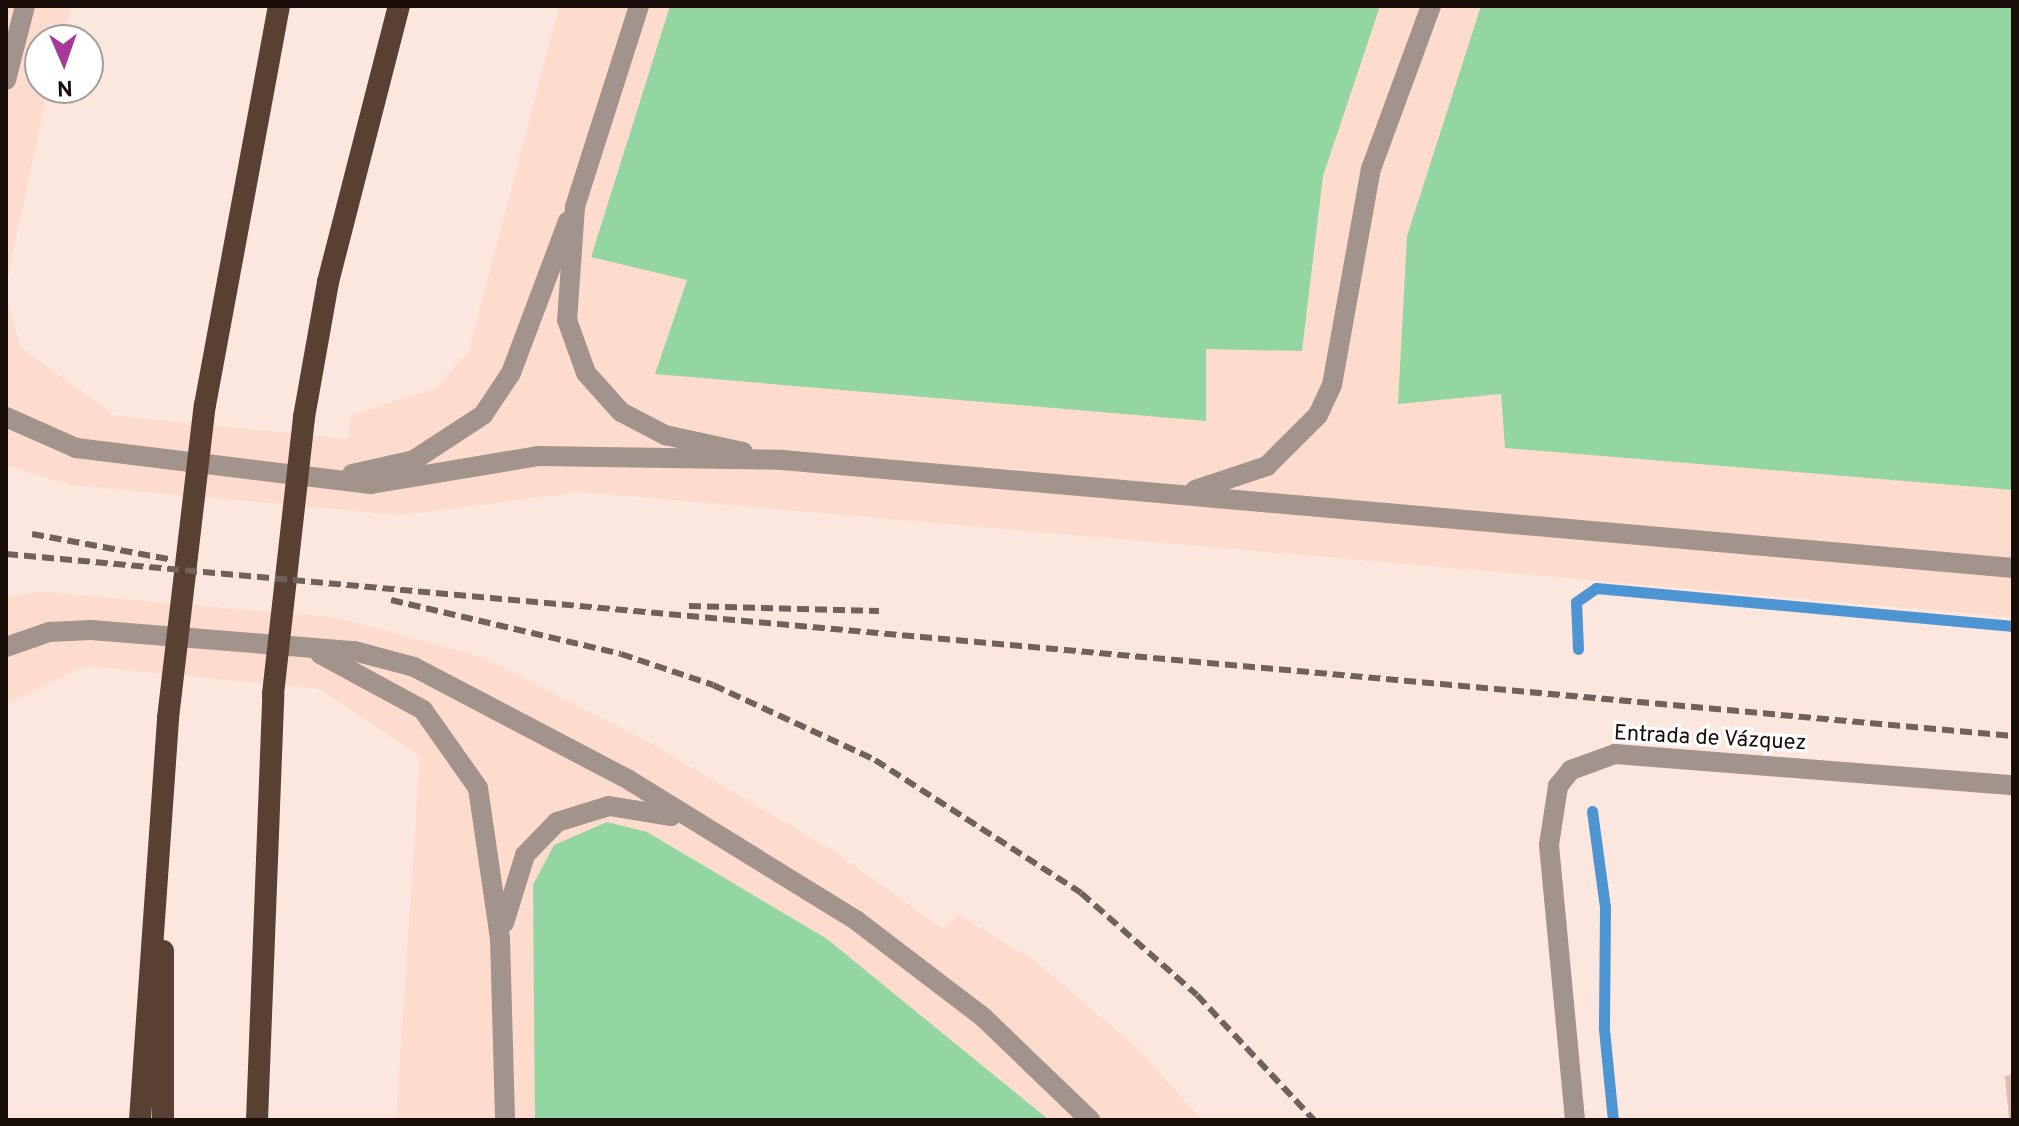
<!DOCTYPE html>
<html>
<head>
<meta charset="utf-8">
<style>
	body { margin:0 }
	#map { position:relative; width:2019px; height:1126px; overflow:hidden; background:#fce7de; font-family:Overpass,sans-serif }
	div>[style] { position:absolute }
	.built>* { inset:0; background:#fedccd }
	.green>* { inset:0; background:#93d6a2 }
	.stream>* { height:11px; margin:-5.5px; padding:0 5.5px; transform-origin:5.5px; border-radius:5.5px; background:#4d94d2 }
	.building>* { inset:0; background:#dfbdaf }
	.minor>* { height:20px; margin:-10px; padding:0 10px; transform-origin:10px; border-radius:10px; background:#a2938c }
	.trunk>* { height:22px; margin:-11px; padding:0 11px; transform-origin:11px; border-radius:11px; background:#584033 }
	.rail>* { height:6px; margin-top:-3px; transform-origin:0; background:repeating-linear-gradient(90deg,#70625b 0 12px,transparent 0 18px) }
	span { translate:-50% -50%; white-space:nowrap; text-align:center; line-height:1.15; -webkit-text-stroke:6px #fff; paint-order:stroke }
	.street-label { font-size:22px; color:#180d08 }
	.frame { position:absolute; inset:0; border:8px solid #180d08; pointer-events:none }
	.north { position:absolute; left:24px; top:24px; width:80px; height:80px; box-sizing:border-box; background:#fff; border:2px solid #a39e9c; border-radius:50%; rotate:178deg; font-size:22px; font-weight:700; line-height:32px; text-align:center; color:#180d08 }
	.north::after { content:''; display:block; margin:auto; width:28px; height:36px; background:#a63998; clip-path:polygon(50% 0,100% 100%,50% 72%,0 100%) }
</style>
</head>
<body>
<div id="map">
	<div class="built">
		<div style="clip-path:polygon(6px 6px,72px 6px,62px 40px,40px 40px,40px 88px,48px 88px,6px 286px)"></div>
		<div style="clip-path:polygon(559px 6px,2013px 6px,2013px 617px,581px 492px,399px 515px,70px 485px,6px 465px,6px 294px,21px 348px,116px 416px,347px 439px,351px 415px,436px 388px,469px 351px)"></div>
		<div style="clip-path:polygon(44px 592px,338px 618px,482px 657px,654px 745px,838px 854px,943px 929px,958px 914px,1035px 961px,1136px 1047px,1202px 1120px,396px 1120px,420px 756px,319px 689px,85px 666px,6px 705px,6px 596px)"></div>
	</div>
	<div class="green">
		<div style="clip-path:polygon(670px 6px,1380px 6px,1323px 176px,1302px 351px,1206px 349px,1206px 421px,655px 374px,687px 280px,591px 257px)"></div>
		<div style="clip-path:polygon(1481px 6px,2013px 6px,2013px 490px,1505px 448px,1501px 394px,1398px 404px,1407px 236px)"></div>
		<div style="clip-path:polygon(607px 822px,647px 832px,827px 939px,1049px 1120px,535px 1120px,533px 885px,554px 845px)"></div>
	</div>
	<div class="stream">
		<div style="left:1578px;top:649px;width:47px;rotate:-92.4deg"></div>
		<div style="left:1576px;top:602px;width:24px;rotate:-35deg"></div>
		<div style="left:1596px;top:588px;width:419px;rotate:5.2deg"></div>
		<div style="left:1592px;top:811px;width:97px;rotate:82.3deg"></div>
		<div style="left:1605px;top:907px;width:122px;rotate:90.5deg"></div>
		<div style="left:1604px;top:1029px;width:91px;rotate:84.4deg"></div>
	</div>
	<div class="building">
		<div style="clip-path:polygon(2013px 1075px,2013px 1120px,2009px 1120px,2005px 1076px)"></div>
	</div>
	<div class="minor">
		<div style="left:639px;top:6px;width:211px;rotate:107.7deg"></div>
		<div style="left:575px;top:207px;width:113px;rotate:94deg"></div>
		<div style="left:567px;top:320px;width:56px;rotate:70.3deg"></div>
		<div style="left:586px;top:373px;width:52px;rotate:48.1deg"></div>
		<div style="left:621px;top:412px;width:50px;rotate:27.6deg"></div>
		<div style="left:665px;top:435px;width:80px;rotate:12.3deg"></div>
		<div style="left:6px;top:80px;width:76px;rotate:-75.6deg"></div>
		<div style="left:6px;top:417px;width:77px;rotate:23.9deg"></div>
		<div style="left:76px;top:448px;width:297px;rotate:7deg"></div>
		<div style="left:371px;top:484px;width:169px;rotate:-9.5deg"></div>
		<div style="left:538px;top:456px;width:244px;rotate:0.9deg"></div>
		<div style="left:782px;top:460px;width:1236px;rotate:5.01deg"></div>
		<div style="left:352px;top:474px;width:64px;rotate:-12.7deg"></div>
		<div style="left:414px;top:460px;width:82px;rotate:-33.1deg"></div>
		<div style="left:483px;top:415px;width:50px;rotate:-56.3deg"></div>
		<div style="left:511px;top:373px;width:162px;rotate:-69.4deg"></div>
		<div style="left:1195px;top:490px;width:76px;rotate:-18.4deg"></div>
		<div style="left:1267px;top:466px;width:72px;rotate:-45deg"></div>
		<div style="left:1318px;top:415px;width:33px;rotate:-65deg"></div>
		<div style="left:1332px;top:385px;width:219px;rotate:-79.8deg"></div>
		<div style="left:1371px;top:169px;width:174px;rotate:-69.8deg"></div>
		<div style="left:6px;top:647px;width:46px;rotate:-19.2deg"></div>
		<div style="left:49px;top:632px;width:42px;rotate:-2.7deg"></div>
		<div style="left:91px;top:630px;width:264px;rotate:4.6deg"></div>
		<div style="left:354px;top:651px;width:62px;rotate:14.9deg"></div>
		<div style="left:414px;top:667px;width:243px;rotate:27.7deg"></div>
		<div style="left:629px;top:780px;width:268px;rotate:31.7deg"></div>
		<div style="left:857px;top:921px;width:158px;rotate:37.3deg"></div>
		<div style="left:983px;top:1017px;width:149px;rotate:43.9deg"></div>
		<div style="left:320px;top:654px;width:117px;rotate:28.5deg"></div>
		<div style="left:423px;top:710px;width:95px;rotate:54.8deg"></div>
		<div style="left:478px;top:788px;width:152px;rotate:81.7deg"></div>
		<div style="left:500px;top:938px;width:182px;rotate:88.4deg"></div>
		<div style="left:504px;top:923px;width:71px;rotate:-72.8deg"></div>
		<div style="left:525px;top:855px;width:46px;rotate:-45.9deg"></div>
		<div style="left:557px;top:822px;width:54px;rotate:-17.1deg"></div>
		<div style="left:609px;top:806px;width:63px;rotate:9.2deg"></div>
		<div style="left:1575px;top:1120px;width:276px;rotate:-95.4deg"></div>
		<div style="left:1549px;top:845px;width:60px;rotate:-81.3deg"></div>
		<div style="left:1558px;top:786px;width:21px;rotate:-51deg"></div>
		<div style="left:1571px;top:770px;width:47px;rotate:-20deg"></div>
		<div style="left:1615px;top:754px;width:399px;rotate:4.5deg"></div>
	</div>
	<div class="trunk">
		<div style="left:163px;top:951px;width:169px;rotate:90deg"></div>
		<div style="left:140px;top:1120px;width:403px;rotate:-86deg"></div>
		<div style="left:168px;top:718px;width:315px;rotate:-83.3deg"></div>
		<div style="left:205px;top:405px;width:406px;rotate:-79.5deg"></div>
		<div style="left:257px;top:1120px;width:426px;rotate:-87.8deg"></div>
		<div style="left:273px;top:694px;width:279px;rotate:-83.6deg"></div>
		<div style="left:304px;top:417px;width:137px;rotate:-79.9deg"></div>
		<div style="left:328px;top:282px;width:285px;rotate:-75.6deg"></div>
	</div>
	<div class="rail">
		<div style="left:32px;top:534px;width:144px;rotate:10.4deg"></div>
		<div style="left:6px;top:554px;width:2015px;rotate:5.18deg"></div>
		<div style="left:391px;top:600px;width:236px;rotate:13.2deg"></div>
		<div style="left:621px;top:654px;width:97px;rotate:18.6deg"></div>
		<div style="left:713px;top:685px;width:179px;rotate:24.8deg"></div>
		<div style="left:875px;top:760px;width:245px;rotate:32.8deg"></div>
		<div style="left:1081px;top:893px;width:154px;rotate:41.3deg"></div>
		<div style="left:1197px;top:995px;width:171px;rotate:46.9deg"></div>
		<div style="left:689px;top:606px;width:190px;rotate:1.5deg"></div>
	</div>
	<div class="street-label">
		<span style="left:1710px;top:739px;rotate:3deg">Entrada de Vázquez</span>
	</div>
	<div class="frame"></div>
	<div class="north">N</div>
</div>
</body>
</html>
